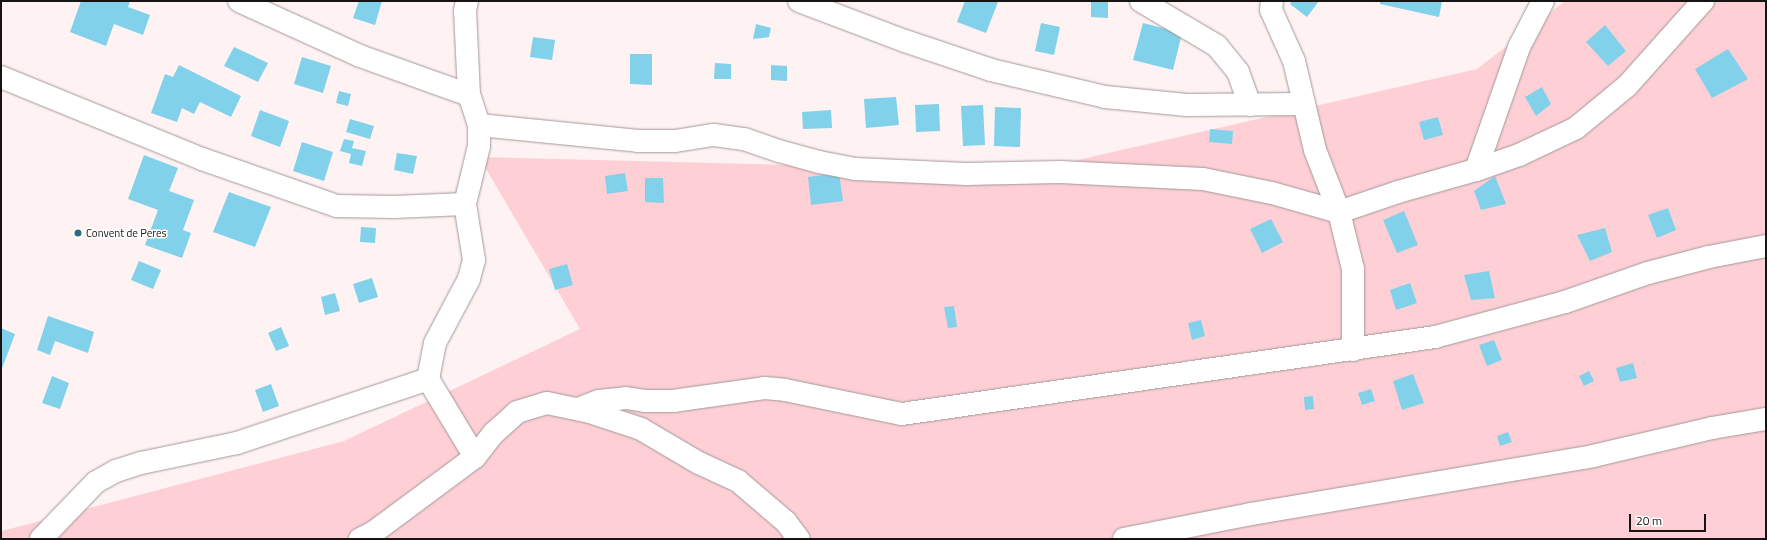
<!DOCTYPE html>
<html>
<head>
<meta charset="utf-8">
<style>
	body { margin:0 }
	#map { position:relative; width:1767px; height:540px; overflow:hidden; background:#fef2f3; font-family:"Titillium Web",sans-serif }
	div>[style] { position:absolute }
	.green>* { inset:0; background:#fed0d5 }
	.building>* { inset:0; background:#81d1ea }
	.roads { filter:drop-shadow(0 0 1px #a29899) drop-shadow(0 0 1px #a29899) }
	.minor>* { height:22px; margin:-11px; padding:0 11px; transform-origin:11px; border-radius:11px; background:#fff }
	.dots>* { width:11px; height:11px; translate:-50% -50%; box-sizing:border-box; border:2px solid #fff; border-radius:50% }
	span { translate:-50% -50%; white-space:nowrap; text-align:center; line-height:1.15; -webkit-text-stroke:3px #fff; paint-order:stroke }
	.poi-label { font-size:11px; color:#171313 }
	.left { translate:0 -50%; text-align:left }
	.frame { position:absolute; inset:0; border:2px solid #171313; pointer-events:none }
	.scale { position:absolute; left:1629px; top:514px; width:77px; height:18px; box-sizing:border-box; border:2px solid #171313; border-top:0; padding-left:5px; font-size:12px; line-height:14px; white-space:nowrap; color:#171313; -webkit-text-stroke:3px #fff; paint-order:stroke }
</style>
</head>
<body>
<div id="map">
	<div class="green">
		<div style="clip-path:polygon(1565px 1px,1766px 1px,1766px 539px,1px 539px,2px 531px,344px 441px,580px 329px,479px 157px,1029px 171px,1477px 69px)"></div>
	</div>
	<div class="building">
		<div style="clip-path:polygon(81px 1px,130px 1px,128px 7px,150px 15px,143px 35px,114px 24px,106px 46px,70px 32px)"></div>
		<div style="clip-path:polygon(359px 1px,382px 1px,375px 25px,353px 18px)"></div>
		<div style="clip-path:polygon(965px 1px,998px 2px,986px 33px,957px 22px)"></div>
		<div style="clip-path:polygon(1091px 1px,1108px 1px,1108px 18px,1091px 17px)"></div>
		<div style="clip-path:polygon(1292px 1px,1319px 1px,1307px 17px,1290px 4px)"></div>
		<div style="clip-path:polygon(1380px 1px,1442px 1px,1439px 17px,1380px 4px)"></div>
		<div style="clip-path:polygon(1041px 23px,1060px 27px,1054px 55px,1035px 51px)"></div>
		<div style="clip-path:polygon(1143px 23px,1182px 33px,1173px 70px,1133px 60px)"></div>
		<div style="clip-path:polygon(756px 24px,771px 28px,769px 37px,753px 39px)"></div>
		<div style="clip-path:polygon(1605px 25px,1626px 51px,1608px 66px,1586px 42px)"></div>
		<div style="clip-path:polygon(533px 37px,555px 40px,552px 60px,530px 57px)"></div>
		<div style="clip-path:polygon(234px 47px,268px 63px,258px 82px,224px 66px)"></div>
		<div style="clip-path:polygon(1728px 49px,1748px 79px,1712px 98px,1695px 69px)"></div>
		<div style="clip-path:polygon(630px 54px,652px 54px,652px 85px,630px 84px)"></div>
		<div style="clip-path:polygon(302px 57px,331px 66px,323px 93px,294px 84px)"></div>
		<div style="clip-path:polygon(715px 63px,731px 64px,731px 79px,714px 79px)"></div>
		<div style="clip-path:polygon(179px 65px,241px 96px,231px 117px,200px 102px,194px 114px,182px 108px,177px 122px,151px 113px,165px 74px,173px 77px)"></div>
		<div style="clip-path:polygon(771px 65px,787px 66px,787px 81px,771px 80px)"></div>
		<div style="clip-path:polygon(1542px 87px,1551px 104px,1536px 116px,1525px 97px)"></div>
		<div style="clip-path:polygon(339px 91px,351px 94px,348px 106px,336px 103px)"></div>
		<div style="clip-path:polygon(896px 97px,899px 125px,866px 128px,864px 99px)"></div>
		<div style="clip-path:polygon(939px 104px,940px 131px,916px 132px,915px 105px)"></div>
		<div style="clip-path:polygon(983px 105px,985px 145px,963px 146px,961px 106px)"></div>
		<div style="clip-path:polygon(995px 107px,1021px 108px,1020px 147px,994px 146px)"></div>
		<div style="clip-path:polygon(260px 110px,289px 121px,280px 147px,251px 136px)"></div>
		<div style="clip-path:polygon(831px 110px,832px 128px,803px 129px,802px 112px)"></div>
		<div style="clip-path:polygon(1438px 117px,1443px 135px,1424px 140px,1419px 122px)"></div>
		<div style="clip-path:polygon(350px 119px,374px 126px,370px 139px,346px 132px)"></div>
		<div style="clip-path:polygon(1210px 129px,1233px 131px,1232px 144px,1209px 142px)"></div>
		<div style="clip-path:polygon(344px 139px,354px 141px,352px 148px,366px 151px,362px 166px,349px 163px,351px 154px,340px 151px)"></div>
		<div style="clip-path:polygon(302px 142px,333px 152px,324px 181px,293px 171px)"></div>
		<div style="clip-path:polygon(397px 153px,417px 156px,413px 174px,394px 170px)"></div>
		<div style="clip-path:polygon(144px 155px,178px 168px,169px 191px,194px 200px,183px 230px,191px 233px,182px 258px,145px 245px,158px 210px,128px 199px)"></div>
		<div style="clip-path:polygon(625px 173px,628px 191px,607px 194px,605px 176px)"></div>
		<div style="clip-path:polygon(839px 173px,843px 201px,811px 205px,808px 177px)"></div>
		<div style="clip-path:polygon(1495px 176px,1506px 204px,1481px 210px,1474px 191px)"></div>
		<div style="clip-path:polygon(645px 178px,663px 178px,664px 203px,645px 202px)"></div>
		<div style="clip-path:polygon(229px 192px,271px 207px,255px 247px,213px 232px)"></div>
		<div style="clip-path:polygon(1668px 208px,1676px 230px,1657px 238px,1648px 215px)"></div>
		<div style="clip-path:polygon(1404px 211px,1418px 245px,1397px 253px,1383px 220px)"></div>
		<div style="clip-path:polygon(1271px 219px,1283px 242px,1262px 253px,1250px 229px)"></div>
		<div style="clip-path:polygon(361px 227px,376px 228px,375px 243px,360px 242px)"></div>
		<div style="clip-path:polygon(1605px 228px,1612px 252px,1590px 261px,1577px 235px)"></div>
		<div style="clip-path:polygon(139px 261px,161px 270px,153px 289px,131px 280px)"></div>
		<div style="clip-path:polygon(567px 264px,573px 285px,555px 290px,549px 269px)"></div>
		<div style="clip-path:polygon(1489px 271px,1495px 298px,1471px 300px,1464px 275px)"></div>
		<div style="clip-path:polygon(372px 278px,378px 297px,359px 303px,353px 284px)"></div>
		<div style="clip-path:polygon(1410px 283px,1417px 303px,1396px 310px,1390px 290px)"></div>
		<div style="clip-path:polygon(335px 293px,340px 311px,325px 315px,321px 297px)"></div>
		<div style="clip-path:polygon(954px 306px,957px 327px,948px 328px,944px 307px)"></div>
		<div style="clip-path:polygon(48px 316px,94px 332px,88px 353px,55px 341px,50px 355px,37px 350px)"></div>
		<div style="clip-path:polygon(1201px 320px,1205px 336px,1192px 340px,1188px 323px)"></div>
		<div style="clip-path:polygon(281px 327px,289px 346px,276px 351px,268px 333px)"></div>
		<div style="clip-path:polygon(1px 328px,15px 334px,1px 371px)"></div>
		<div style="clip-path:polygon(1494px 340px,1502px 360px,1487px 366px,1479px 345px)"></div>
		<div style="clip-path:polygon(1633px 363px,1637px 378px,1620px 382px,1616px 368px)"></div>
		<div style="clip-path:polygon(1589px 371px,1594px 381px,1584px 386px,1579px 376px)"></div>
		<div style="clip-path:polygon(1413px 374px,1424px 403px,1402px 410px,1393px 381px)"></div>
		<div style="clip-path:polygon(52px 376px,69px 383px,60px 409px,42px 403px)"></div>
		<div style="clip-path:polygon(271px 384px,279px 406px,263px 412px,255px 390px)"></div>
		<div style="clip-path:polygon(1371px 389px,1375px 401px,1362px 405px,1358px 393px)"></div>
		<div style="clip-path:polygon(1313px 396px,1314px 409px,1305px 410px,1304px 397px)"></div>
		<div style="clip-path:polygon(1508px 432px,1512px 442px,1500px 446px,1497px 436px)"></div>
	</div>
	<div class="roads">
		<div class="minor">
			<div style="left:239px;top:1px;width:133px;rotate:24.4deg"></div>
			<div style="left:360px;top:56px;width:116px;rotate:19.7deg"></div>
			<div style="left:799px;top:1px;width:113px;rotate:20.7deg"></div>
			<div style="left:905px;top:41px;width:91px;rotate:18.6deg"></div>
			<div style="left:991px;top:70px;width:117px;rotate:13.3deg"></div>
			<div style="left:1105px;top:97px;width:82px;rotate:5.6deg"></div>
			<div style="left:1187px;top:105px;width:117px;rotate:-0.5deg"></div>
			<div style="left:1141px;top:1px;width:88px;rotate:30.6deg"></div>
			<div style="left:1217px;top:46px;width:33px;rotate:51deg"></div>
			<div style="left:1238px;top:72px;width:35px;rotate:70deg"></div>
			<div style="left:1272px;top:1px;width:9px;rotate:96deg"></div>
			<div style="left:1271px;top:10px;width:56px;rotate:65.7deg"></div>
			<div style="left:1294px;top:61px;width:91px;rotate:76.7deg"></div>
			<div style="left:1315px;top:150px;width:66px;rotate:68.8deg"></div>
			<div style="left:1339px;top:212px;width:59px;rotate:76.2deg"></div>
			<div style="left:1353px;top:269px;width:81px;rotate:90deg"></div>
			<div style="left:1px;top:77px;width:217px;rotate:22.2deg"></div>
			<div style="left:202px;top:159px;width:143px;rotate:19.2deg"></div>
			<div style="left:337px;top:206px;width:57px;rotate:1deg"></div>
			<div style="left:394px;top:207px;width:71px;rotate:-2.4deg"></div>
			<div style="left:465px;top:204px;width:57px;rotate:80.9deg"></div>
			<div style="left:474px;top:260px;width:20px;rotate:105deg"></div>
			<div style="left:469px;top:279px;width:72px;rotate:118deg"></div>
			<div style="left:435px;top:343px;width:37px;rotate:101deg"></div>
			<div style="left:428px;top:379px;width:91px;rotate:58.9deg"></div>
			<div style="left:475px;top:457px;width:126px;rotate:143.4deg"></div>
			<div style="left:374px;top:532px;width:16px;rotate:153deg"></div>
			<div style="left:479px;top:125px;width:160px;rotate:5.7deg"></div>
			<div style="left:638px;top:141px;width:37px"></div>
			<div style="left:675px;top:141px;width:39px;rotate:-9deg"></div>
			<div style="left:714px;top:135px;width:30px;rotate:8deg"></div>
			<div style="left:744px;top:139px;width:37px;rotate:19deg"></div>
			<div style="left:779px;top:151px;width:41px;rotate:15.4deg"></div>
			<div style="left:819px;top:162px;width:37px;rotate:11deg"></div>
			<div style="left:855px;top:169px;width:111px;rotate:2.6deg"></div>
			<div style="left:966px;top:174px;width:94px;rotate:-1.2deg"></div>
			<div style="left:1060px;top:172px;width:143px;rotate:2.8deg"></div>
			<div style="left:1203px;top:179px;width:70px;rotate:11.5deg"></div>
			<div style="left:1272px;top:193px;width:70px;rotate:15.8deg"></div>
			<div style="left:1339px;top:212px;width:62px;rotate:-18.7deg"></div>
			<div style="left:1398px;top:192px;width:81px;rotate:-15.8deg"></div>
			<div style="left:1476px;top:170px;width:46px;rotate:-19.2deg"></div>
			<div style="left:1519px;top:155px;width:63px;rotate:-25.3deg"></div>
			<div style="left:1576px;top:128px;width:66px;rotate:-39.5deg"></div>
			<div style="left:1627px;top:86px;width:114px;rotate:-48.2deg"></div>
			<div style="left:1476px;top:170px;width:130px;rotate:-70.7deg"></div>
			<div style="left:1519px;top:47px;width:52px;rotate:-62.4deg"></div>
			<div style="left:465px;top:204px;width:60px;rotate:-76.4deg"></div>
			<div style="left:479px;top:146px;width:21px;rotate:-90deg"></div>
			<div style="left:479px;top:125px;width:32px;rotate:-108deg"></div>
			<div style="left:469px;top:95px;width:84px;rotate:-92.7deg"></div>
			<div style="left:465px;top:11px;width:10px;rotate:-79deg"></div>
			<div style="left:578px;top:409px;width:22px;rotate:-21deg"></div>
			<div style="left:599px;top:401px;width:27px;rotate:-6deg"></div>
			<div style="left:626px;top:398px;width:19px;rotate:9deg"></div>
			<div style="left:645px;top:401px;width:28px"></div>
			<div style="left:673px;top:401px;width:92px;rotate:-8.1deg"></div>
			<div style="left:764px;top:388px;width:21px;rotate:5deg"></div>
			<div style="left:785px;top:390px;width:119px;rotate:11.6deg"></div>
			<div style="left:902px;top:414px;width:539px;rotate:-8.22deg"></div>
			<div style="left:1435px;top:337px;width:135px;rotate:-15.1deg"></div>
			<div style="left:1565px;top:302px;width:88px;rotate:-19.3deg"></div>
			<div style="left:1648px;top:273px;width:63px;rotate:-14.7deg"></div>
			<div style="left:1709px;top:257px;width:58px;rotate:-10.9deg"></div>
			<div style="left:475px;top:457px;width:31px;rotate:-52deg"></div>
			<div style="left:494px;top:433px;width:31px;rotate:-42deg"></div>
			<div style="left:517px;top:412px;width:31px;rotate:-17deg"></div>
			<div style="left:547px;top:403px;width:44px;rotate:11.8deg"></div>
			<div style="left:590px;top:412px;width:54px;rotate:18.4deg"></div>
			<div style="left:641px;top:429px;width:67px;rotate:30.4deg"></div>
			<div style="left:699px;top:463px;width:43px;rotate:24.8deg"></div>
			<div style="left:738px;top:481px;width:63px;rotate:40.5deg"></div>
			<div style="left:786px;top:522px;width:21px;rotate:53deg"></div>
			<div style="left:41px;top:539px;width:79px;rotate:-46deg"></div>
			<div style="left:96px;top:482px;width:23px;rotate:-29deg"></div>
			<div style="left:116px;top:471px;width:26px;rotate:-18deg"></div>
			<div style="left:141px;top:463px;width:98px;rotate:-11.8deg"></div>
			<div style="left:237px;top:443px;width:201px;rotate:-18.5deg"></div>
			<div style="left:1124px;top:539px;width:129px;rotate:-11.1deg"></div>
			<div style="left:1251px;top:514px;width:347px;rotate:-9.6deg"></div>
			<div style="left:1593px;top:456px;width:122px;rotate:-13.2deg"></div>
			<div style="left:1712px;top:428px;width:55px;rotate:-9.5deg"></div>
		</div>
	</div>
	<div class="dots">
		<div style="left:78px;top:233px;background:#2b6d7f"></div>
	</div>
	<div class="poi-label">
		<span class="left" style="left:86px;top:233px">Convent de Peres</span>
	</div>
	<div class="frame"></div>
	<div class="scale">20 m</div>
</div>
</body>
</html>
